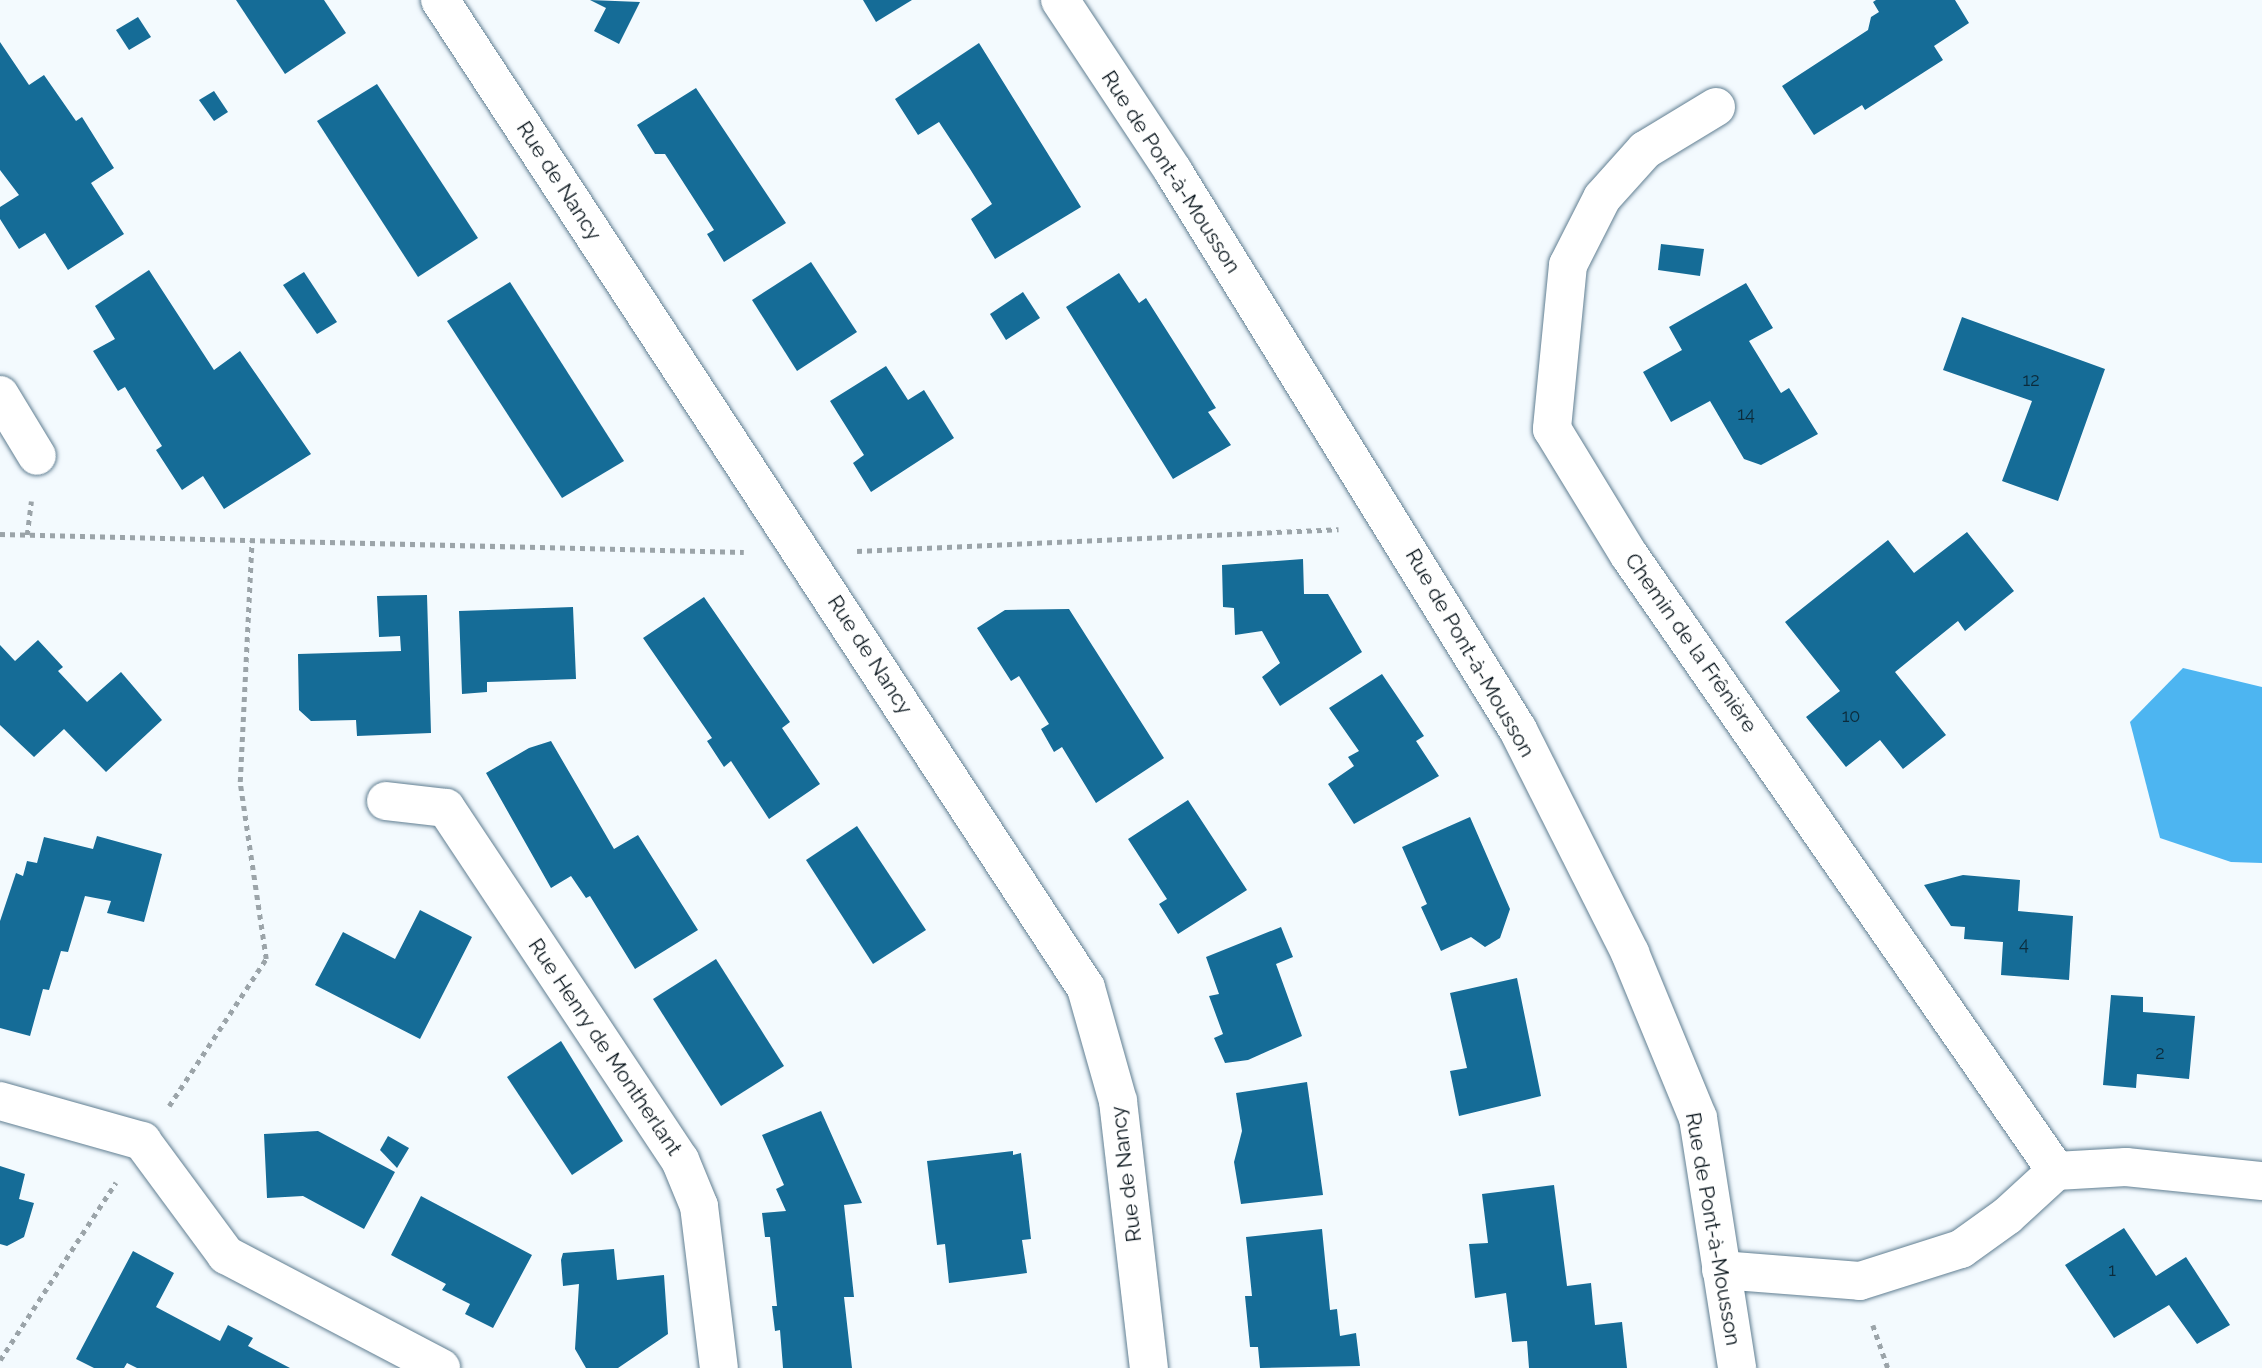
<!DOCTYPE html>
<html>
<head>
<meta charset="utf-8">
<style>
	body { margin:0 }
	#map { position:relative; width:2262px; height:1368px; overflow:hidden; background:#f3fafe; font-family:Raleway,sans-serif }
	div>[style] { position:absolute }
	.water>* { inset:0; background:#4db5f1 }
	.building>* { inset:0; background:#156c97 }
	.path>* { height:4.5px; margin-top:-2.25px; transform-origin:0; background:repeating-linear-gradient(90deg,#9ba4a9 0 5px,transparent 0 10px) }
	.roads { filter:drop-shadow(0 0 2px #617f92) drop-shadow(0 0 2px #617f92) }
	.minor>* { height:38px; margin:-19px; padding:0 19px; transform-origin:19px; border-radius:19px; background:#fff }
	span { translate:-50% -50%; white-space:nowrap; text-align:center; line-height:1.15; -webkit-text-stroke:5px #fff; paint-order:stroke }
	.number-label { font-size:18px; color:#0c2b3b }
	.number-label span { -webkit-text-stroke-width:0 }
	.street-label { font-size:21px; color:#09151c }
</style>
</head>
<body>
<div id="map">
	<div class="water">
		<div style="clip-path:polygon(2183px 668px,2262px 687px,2262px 863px,2231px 862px,2160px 838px,2130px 722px)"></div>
	</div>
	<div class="building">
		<div style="clip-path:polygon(236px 0,324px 0,346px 33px,285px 74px)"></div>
		<div style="clip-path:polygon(590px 0,640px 2px,619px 44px,594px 31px,606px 8px)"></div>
		<div style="clip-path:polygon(863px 0,912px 0,876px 22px)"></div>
		<div style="clip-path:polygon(1876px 0,1955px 0,1969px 23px,1934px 46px,1943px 60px,1865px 110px,1862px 105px,1814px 135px,1782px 86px,1868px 30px,1871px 17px,1879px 12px,1873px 2px)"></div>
		<div style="clip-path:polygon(138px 17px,151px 37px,129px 50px,116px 30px)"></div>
		<div style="clip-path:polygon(0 42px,29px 85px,44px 75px,76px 121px,82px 117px,114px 168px,91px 183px,124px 234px,68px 270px,45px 233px,19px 249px,0 219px,0 207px,19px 195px,0 170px)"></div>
		<div style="clip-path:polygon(979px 43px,1081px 207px,995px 259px,971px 219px,992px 204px,970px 169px,939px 122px,918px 135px,895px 99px)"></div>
		<div style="clip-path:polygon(377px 84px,478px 238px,418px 277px,317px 121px)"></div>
		<div style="clip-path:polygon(696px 88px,786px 223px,724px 262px,707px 234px,714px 230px,665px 154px,655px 154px,637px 125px)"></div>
		<div style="clip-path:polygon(214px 91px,228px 112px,214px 121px,199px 100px)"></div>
		<div style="clip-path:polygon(1661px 244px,1704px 249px,1700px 276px,1658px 270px)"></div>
		<div style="clip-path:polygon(811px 262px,857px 332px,797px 371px,752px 300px)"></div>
		<div style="clip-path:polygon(149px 270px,214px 370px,240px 351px,311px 454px,224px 509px,203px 476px,182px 490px,156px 450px,162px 446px,134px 402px,125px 387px,118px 391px,93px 351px,115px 339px,95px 306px)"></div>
		<div style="clip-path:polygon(304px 272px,337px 322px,317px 334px,283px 285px)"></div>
		<div style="clip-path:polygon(1119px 273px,1139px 303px,1146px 298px,1216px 408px,1208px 412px,1231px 445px,1173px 479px,1066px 307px)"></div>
		<div style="clip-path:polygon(510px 282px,624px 461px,562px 498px,447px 321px)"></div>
		<div style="clip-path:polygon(1746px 283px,1773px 328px,1749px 341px,1781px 393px,1789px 388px,1818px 434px,1761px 465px,1744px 459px,1710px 401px,1671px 422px,1643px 372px,1682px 350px,1669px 327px)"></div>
		<div style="clip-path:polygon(1023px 292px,1040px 318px,1006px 340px,990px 314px)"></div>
		<div style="clip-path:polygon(1962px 317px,2105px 369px,2058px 501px,2002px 481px,2032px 401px,1943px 370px)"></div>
		<div style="clip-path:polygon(886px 366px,908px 400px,924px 390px,954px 438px,871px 492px,853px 463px,864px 455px,830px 401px)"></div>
		<div style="clip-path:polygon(1967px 532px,2014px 591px,1965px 631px,1958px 621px,1895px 672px,1946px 735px,1903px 769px,1880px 740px,1846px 767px,1806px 717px,1840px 691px,1785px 622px,1888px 540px,1914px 573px)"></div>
		<div style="clip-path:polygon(1303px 559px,1304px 594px,1328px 594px,1362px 652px,1280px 706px,1262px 677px,1280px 663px,1262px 631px,1235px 635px,1234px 608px,1223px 607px,1222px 565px)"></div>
		<div style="clip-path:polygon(427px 595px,431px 733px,357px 736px,356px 720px,311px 721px,299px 710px,298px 654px,401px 651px,400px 636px,379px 637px,377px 596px)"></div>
		<div style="clip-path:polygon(704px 597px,790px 722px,782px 728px,820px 784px,769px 819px,731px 761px,724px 767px,707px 741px,712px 738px,643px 638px)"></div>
		<div style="clip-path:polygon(573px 607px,576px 679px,487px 682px,487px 692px,462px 694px,459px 611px)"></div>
		<div style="clip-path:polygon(1069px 609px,1164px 758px,1096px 803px,1062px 747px,1054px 752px,1041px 729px,1049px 724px,1019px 676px,1011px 681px,977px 628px,1005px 610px)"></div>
		<div style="clip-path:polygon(38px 640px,63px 667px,58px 671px,87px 702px,121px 672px,162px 720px,106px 772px,64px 729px,34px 757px,0 725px,0 645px,15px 661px)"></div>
		<div style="clip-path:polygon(1382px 674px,1424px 736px,1416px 741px,1439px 776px,1354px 824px,1328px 784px,1354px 766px,1348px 757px,1359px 751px,1329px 708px)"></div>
		<div style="clip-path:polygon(551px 741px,614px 849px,638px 835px,698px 930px,635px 969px,590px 896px,586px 898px,571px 876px,551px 888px,486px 773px,529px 748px)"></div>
		<div style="clip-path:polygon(1188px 800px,1247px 890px,1178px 934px,1159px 904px,1167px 899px,1128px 839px)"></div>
		<div style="clip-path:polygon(1470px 817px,1510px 909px,1500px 938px,1485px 947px,1471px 937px,1441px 951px,1421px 907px,1427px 904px,1402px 847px)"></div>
		<div style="clip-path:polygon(857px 826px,926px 930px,873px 964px,806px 860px)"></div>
		<div style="clip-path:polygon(97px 836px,162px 854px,144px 922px,107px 913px,111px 901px,85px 896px,68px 952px,61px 951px,49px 990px,43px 989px,30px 1036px,0 1028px,0 921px,16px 873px,23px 876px,27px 861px,37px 863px,44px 837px,93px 849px)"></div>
		<div style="clip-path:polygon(1963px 875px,2020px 880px,2018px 911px,2073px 916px,2069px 980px,2001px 975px,2003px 942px,1964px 939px,1965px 927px,1951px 926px,1924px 885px)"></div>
		<div style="clip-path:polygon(420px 910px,472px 937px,420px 1039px,315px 985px,343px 932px,395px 959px)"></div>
		<div style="clip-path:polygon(1281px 927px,1293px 957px,1276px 964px,1302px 1036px,1248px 1060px,1225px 1063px,1214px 1038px,1223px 1034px,1209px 996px,1219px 994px,1206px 957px)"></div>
		<div style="clip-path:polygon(716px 959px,784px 1066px,721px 1106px,653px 999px)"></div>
		<div style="clip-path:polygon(1517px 978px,1541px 1096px,1459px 1116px,1450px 1071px,1467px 1068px,1450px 993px)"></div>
		<div style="clip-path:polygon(2111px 995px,2143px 997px,2143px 1012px,2195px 1016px,2189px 1079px,2137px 1074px,2136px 1088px,2103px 1085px)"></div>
		<div style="clip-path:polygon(561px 1041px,623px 1141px,572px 1175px,507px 1077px)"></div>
		<div style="clip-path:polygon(1307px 1082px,1323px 1195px,1241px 1204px,1234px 1162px,1242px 1131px,1236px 1093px)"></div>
		<div style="clip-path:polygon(821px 1111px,862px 1203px,844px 1205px,854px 1297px,844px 1297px,852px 1368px,783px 1368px,780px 1330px,775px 1331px,772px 1306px,777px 1306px,770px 1237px,765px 1237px,762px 1213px,786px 1211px,776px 1189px,784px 1185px,762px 1135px)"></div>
		<div style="clip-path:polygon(318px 1131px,395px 1172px,364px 1229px,303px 1196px,267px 1198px,264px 1134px)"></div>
		<div style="clip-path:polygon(388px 1136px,409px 1148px,397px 1168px,380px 1150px)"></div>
		<div style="clip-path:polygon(1013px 1151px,1013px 1155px,1021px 1153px,1031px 1239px,1022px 1240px,1027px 1273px,949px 1283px,945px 1244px,937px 1245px,927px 1161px)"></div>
		<div style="clip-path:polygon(0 1166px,25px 1174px,19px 1199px,34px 1203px,24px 1237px,7px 1246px,0 1244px)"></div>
		<div style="clip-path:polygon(1554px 1185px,1567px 1286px,1591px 1283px,1595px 1325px,1622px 1322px,1627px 1368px,1529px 1368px,1527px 1341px,1512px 1342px,1506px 1293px,1475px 1298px,1469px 1244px,1488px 1243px,1482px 1194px)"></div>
		<div style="clip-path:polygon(421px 1196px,532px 1255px,493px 1328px,465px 1314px,470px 1304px,442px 1290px,446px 1284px,391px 1255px)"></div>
		<div style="clip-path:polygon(2124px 1228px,2156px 1276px,2186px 1257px,2230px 1325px,2197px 1344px,2169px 1305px,2114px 1338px,2065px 1265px)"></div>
		<div style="clip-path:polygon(1322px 1229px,1330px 1310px,1337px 1309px,1340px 1336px,1356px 1333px,1360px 1366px,1260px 1368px,1258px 1347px,1250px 1347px,1245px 1296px,1252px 1296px,1246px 1237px)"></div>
		<div style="clip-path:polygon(614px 1249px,617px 1280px,664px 1275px,668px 1334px,618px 1368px,586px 1368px,575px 1349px,579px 1284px,563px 1286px,561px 1260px,563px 1253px)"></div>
		<div style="clip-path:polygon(133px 1251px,174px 1273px,156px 1307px,220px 1341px,228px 1325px,253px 1338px,248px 1346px,290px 1368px,137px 1368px,127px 1363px,124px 1368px,94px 1368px,76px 1359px)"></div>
	</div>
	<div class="path">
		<div style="left:0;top:534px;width:744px;rotate:1.39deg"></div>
		<div style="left:27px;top:535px;width:34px;rotate:-83deg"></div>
		<div style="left:857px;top:551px;width:482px;rotate:-2.6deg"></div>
		<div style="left:169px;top:1106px;width:176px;rotate:-56.6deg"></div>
		<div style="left:266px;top:959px;width:179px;rotate:-98.4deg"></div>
		<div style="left:240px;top:782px;width:242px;rotate:-87.2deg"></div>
		<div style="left:1873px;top:1325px;width:46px;rotate:70.8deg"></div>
		<div style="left:0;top:1360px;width:212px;rotate:-56.9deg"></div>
	</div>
	<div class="roads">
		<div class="minor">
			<div style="left:440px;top:0;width:1180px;rotate:56.82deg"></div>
			<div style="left:1086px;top:988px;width:117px;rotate:74.2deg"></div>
			<div style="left:1118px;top:1101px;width:269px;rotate:83.4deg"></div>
			<div style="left:1060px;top:0;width:205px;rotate:56.5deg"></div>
			<div style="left:1173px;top:171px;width:657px;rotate:58.32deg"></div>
			<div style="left:1518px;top:730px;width:250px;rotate:63.3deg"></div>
			<div style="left:1630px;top:953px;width:178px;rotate:67.6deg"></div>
			<div style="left:1698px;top:1118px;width:253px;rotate:81.1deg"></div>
			<div style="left:1716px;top:107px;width:83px;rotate:148.8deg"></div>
			<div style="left:1645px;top:150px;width:64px;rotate:131.9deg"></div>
			<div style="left:1602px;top:198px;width:75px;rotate:116.9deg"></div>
			<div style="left:1568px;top:265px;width:165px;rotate:95.6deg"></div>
			<div style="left:1552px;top:429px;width:148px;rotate:58.6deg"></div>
			<div style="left:1629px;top:555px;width:750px;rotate:55.27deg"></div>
			<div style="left:0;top:395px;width:71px;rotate:58.8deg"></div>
			<div style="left:386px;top:801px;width:60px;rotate:6.7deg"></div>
			<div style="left:446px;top:808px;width:423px;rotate:56.4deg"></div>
			<div style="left:680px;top:1160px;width:50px;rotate:67.6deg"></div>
			<div style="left:699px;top:1206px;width:163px;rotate:83deg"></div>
			<div style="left:0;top:1101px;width:148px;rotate:15.7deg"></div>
			<div style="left:142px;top:1141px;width:142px;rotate:53.6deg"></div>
			<div style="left:226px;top:1255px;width:243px;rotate:27.7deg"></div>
			<div style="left:1721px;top:1270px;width:139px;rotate:4.5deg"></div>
			<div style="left:1860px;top:1281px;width:106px;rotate:-17.6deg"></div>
			<div style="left:1961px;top:1249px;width:57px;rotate:-35.7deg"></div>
			<div style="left:2007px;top:1216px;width:67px;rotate:-42.6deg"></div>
			<div style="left:2056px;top:1171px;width:70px;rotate:-3.3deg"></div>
			<div style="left:2126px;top:1167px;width:137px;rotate:5.9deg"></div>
		</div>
	</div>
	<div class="number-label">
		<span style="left:2031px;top:380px">12</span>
		<span style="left:1746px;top:414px">14</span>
		<span style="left:1851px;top:716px">10</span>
		<span style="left:2024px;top:944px">4</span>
		<span style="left:2160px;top:1053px">2</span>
		<span style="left:2112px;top:1270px">1</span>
	</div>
	<div class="street-label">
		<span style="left:1171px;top:172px;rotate:57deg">Rue de Pont-à-Mousson</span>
		<span style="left:559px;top:181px;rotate:57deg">Rue de Nancy</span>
		<span style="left:1691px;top:643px;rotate:55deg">Chemin de la Frênière</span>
		<span style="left:1470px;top:653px;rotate:60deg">Rue de Pont-à-Mousson</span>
		<span style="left:870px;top:655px;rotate:57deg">Rue de Nancy</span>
		<span style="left:605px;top:1047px;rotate:56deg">Rue Henry de Montherlant</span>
		<span style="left:1126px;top:1174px;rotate:-97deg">Rue de Nancy</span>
		<span style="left:1713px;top:1229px;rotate:80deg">Rue de Pont-à-Mousson</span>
	</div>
</div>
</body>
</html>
